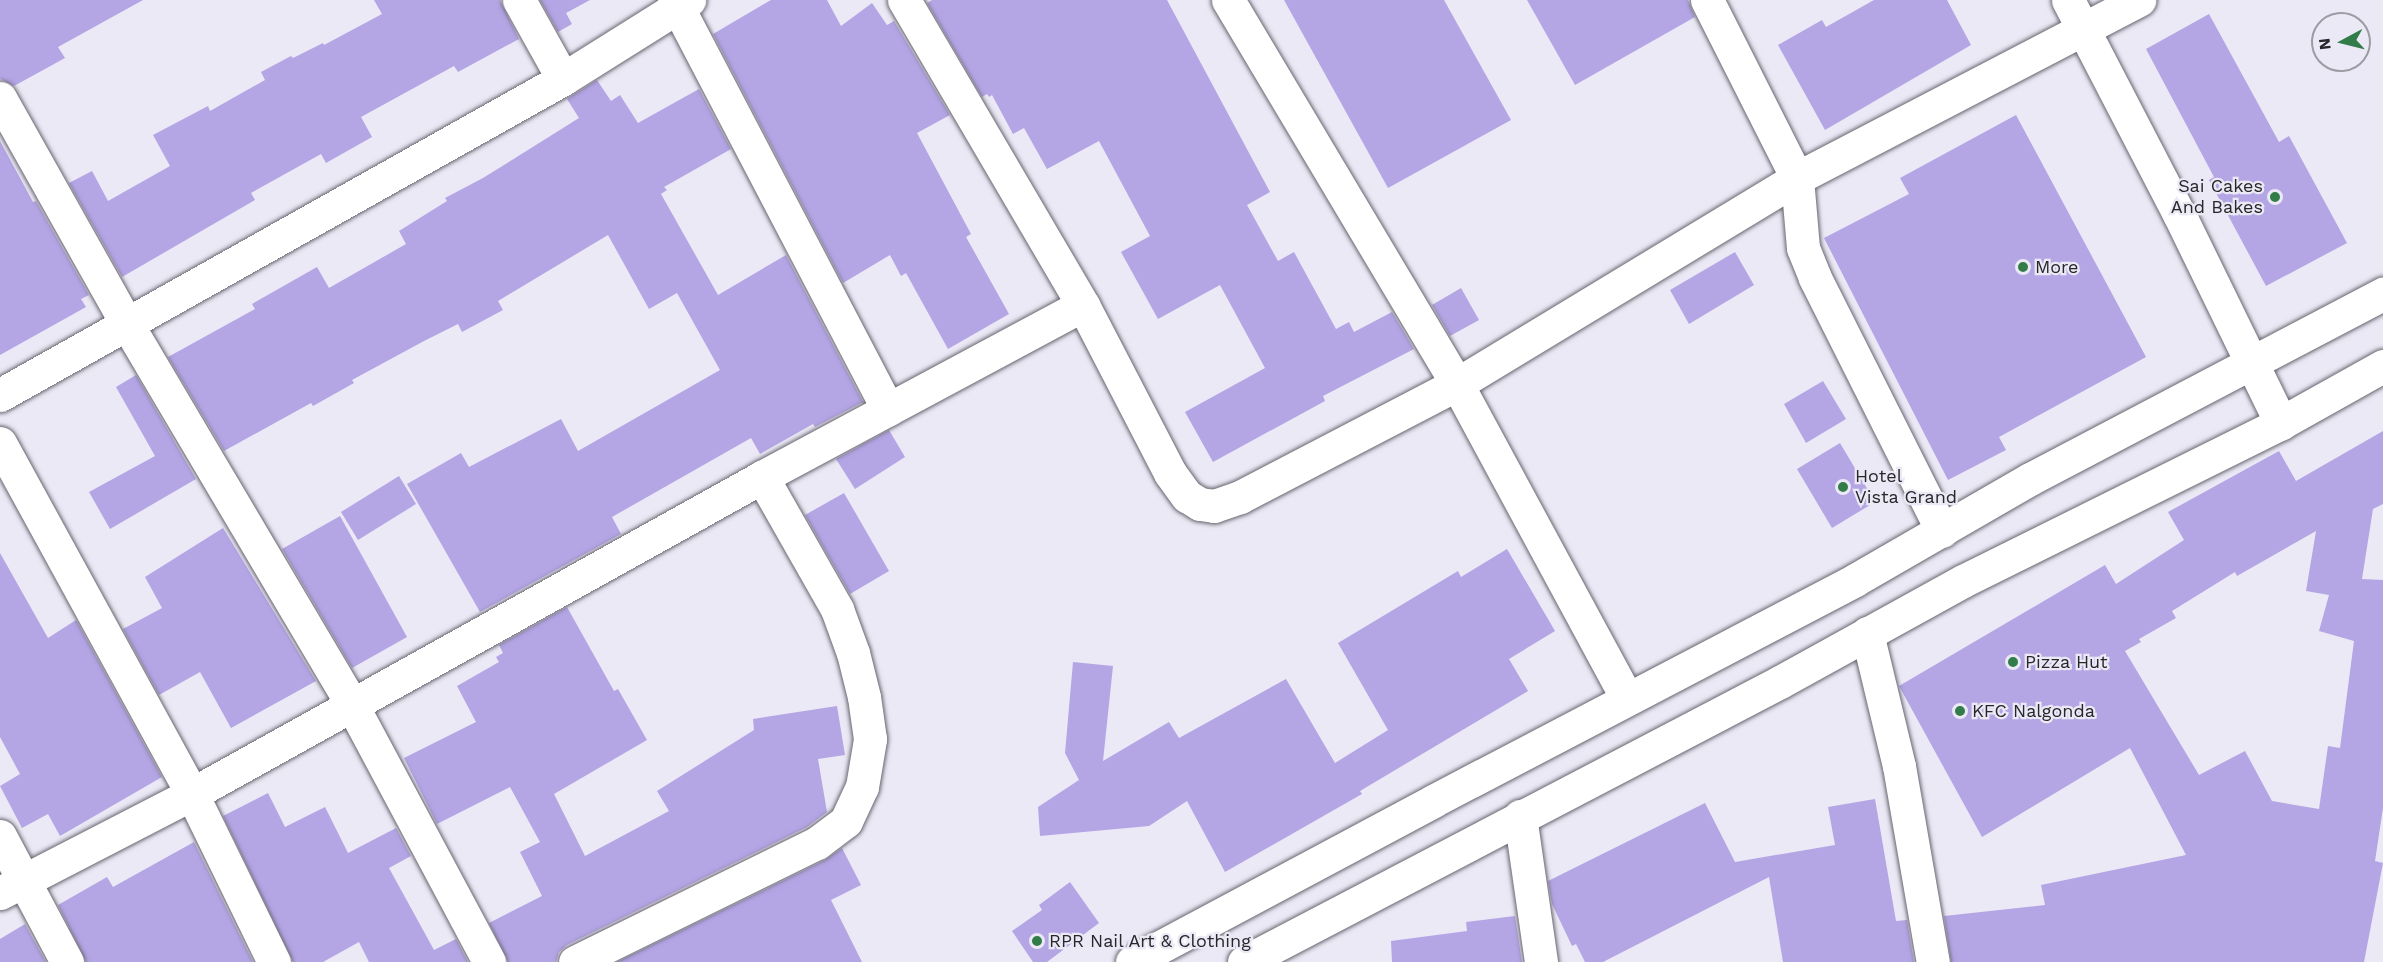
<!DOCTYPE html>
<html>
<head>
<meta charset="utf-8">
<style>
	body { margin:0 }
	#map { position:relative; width:2383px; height:962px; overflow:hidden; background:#ebe9f5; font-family:"Work Sans",sans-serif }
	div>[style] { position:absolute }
	.building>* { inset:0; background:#b4a5e5 }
	.roads { filter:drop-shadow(0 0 2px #67656f) drop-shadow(0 0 2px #67656f) }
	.minor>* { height:33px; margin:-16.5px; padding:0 16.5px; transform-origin:16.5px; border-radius:16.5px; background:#fff }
	.secondary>* { height:33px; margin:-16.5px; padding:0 16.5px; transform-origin:16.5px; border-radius:16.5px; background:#fff }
	.dots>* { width:16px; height:16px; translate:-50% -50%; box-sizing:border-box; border:3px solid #ebe9f5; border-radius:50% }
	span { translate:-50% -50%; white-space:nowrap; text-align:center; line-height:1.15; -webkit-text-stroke:4.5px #ebe9f5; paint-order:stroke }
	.poi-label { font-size:18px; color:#27262a }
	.right { translate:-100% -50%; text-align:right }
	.left { translate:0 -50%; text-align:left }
	.north { position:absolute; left:2311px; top:12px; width:60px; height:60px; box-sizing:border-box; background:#ebe9f5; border:2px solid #9d9ba4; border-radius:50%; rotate:263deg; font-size:16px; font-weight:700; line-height:24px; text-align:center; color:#27262a }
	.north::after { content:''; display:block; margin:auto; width:21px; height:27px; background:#327c49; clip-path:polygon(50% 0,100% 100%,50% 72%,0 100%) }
</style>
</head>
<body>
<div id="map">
	<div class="building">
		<div style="clip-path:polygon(0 0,143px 0,58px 47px,65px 58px,14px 86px,0 79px)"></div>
		<div style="clip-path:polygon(374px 0,500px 0,519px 39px,458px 72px,454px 66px,361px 117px,372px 137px,326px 163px,321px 154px,251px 193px,255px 200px,122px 277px,69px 183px,92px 171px,108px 201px,170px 166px,153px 135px,208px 106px,210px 111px,265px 80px,261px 72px,291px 56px,293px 58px,323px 43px,324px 45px,382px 14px)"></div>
		<div style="clip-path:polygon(540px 0,590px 0,566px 13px,572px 24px,558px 32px)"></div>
		<div style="clip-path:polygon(771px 0,827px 0,841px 26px,872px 3px,887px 25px,894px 21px,950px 115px,917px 133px,971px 234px,966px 237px,1009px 314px,948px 349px,906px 273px,901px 276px,890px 255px,843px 283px,713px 34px)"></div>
		<div style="clip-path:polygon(932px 0,1167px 0,1270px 192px,1247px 205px,1278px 261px,1294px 252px,1336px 329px,1349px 322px,1354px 332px,1392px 312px,1414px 349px,1323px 396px,1325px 401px,1213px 462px,1185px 412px,1265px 368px,1220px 285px,1158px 319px,1121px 252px,1150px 236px,1099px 141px,1047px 169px,1024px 128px,1013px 134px,992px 95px,989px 97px,987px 94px,982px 97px,927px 3px)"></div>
		<div style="clip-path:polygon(1284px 0,1444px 0,1511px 120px,1388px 188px)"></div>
		<div style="clip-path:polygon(1527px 0,1688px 0,1695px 17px,1575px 85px)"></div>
		<div style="clip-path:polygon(1874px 0,1947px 0,1971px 45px,1825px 130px,1778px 45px,1822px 20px,1826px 27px)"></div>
		<div style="clip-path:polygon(2209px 14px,2279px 142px,2289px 136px,2347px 243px,2266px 286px,2209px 180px,2214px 177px,2146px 49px)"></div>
		<div style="clip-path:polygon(597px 80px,611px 101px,620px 95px,638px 123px,699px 89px,731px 149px,664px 187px,667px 190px,661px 194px,718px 295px,786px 255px,863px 402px,815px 427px,813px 424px,760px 454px,751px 438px,612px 517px,621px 534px,480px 612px,407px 484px,461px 453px,469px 467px,561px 419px,578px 451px,720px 370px,677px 293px,649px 309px,608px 235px,498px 301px,503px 310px,462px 332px,458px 324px,424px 341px,352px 380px,354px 383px,313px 406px,311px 403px,224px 451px,168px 357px,255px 309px,252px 304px,317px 267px,329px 288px,406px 244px,399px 231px,447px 201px,445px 198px,483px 178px,579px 118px,567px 99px)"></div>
		<div style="clip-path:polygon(2016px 115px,2146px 357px,1999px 437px,2006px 450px,1948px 480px,1824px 238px,1909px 194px,1900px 178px)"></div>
		<div style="clip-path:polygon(0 141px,33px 202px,36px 201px,89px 295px,81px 299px,86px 307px,0 355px)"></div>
		<div style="clip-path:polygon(1735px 252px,1754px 285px,1689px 324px,1670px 290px)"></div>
		<div style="clip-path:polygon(1461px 288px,1479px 320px,1450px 336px,1432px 305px)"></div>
		<div style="clip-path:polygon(136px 375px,196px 479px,110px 529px,89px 492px,155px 456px,116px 387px)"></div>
		<div style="clip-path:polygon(1823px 381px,1846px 419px,1806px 443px,1784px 404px)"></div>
		<div style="clip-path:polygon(889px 430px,905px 457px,855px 489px,836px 459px)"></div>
		<div style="clip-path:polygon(evenodd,2383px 431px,2383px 504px,2373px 509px,2359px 598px,2362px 579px,2383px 580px,2383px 808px,2375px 861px,2383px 863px,2364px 962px,1951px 962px,1944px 916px,2045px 905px,2041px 885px,2186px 855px,2130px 748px,1982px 837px,1899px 686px,2105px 565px,2116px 584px,2184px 540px,2168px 512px,2279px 451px,2296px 481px,2383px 431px,2316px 531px,2306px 591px,2329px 595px,2319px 631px,2354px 641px,2340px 748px,2328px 746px,2319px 809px,2272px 801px,2245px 751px,2199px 775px,2125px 651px,2141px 642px,2139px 639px,2176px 618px,2172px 611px,2235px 572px,2237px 576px,2316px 531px)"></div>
		<div style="clip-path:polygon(1840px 443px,1875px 502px,1832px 528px,1797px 469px)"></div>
		<div style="clip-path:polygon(399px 476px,416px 504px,358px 540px,341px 512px)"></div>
		<div style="clip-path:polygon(844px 493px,889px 571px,850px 594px,805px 515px)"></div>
		<div style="clip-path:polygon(340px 516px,407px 637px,352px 668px,282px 549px)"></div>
		<div style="clip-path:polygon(223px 528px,316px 681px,231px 728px,200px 672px,159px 695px,123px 629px,162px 608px,145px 577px)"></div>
		<div style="clip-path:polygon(1507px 549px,1555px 631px,1509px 659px,1528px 691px,1360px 791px,1362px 794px,1225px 872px,1187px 801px,1149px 826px,1040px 836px,1038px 807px,1079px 780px,1065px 753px,1073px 662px,1113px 666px,1103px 761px,1169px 722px,1179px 738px,1286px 679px,1335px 763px,1388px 730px,1338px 643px,1458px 571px,1461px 577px)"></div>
		<div style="clip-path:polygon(0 553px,48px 638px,76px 620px,162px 777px,60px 836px,48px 814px,22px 828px,0 786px,20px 774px,0 737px)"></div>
		<div style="clip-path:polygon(567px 607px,614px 691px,618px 689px,647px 740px,554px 794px,585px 856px,669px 811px,657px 791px,754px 730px,753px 719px,837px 706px,845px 755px,818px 759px,827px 812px,807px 827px,567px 945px,559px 952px,556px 962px,508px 962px,489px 923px,542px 896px,520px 852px,540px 842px,510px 787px,437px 824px,404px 758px,476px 722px,457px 686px,499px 662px,496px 657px,503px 653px,499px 645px)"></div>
		<div style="clip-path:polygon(268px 793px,285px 827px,325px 807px,348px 853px,396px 828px,411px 856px,389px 868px,434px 950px,456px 939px,468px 962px,369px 962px,359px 942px,323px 962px,293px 962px,223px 816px)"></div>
		<div style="clip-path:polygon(1875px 799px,1896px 921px,1907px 920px,1914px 962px,1783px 962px,1769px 877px,1603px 962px,1585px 962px,1576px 944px,1572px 946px,1552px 904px,1548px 881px,1705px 803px,1735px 862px,1835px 845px,1828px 807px)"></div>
		<div style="clip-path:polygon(194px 842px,253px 962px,86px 962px,58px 905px,107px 877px,113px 887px)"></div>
		<div style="clip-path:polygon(842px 848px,861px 885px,831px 900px,862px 962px,617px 962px,825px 860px)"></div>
		<div style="clip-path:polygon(1070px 882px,1099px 923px,1047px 962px,1033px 962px,1012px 931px,1042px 910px,1039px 905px)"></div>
		<div style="clip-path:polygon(1515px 916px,1522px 962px,1392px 962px,1391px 941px,1467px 931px,1466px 922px)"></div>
		<div style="clip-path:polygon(25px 924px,46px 962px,0 962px,0 939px)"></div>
	</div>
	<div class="roads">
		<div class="minor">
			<div style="left:519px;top:0;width:90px;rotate:60.9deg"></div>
			<div style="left:674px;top:0;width:462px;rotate:62.4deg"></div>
			<div style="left:904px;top:0;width:354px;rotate:59.6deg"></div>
			<div style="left:1228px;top:0;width:447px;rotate:59.2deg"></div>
			<div style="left:1457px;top:384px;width:357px;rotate:61.6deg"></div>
			<div style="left:1707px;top:0;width:199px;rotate:63.2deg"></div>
			<div style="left:1797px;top:178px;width:70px;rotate:85.1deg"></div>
			<div style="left:1803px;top:248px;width:32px;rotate:68deg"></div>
			<div style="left:1815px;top:278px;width:283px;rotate:63.3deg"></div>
			<div style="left:2068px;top:0;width:241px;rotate:62.6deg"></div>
			<div style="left:2179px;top:214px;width:233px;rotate:64deg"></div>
			<div style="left:0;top:98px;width:259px;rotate:60.7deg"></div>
			<div style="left:127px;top:324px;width:442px;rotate:59.4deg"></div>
			<div style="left:352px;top:705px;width:291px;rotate:61.9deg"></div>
			<div style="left:0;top:395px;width:646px;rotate:-29.3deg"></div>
			<div style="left:563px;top:79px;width:149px;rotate:-32.1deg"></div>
			<div style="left:0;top:443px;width:400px;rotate:61.3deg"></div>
			<div style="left:192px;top:794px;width:187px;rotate:64deg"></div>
			<div style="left:1867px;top:633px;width:137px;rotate:76.5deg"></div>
			<div style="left:1899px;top:766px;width:199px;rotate:80.2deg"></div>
			<div style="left:1520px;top:816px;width:148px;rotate:81.8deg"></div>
			<div style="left:0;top:836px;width:143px;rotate:62deg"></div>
			<div style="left:0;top:893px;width:216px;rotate:-27.3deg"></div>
			<div style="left:192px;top:794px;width:652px;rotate:-29.08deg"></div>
			<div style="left:575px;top:962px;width:270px;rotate:-26.2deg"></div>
			<div style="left:817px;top:843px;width:36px;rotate:-37deg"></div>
			<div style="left:846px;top:821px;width:38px;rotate:-65deg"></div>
			<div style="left:862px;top:787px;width:49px;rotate:-80.5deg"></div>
			<div style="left:870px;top:739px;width:42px;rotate:-98.1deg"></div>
			<div style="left:864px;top:697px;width:45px;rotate:-104deg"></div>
			<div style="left:853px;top:653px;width:47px;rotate:-110deg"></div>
			<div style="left:837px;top:609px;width:152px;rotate:-119.6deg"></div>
			<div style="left:762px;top:477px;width:364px;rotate:-28.2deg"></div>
			<div style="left:1083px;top:305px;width:189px;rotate:62.6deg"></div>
			<div style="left:1170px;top:473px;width:29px;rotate:54deg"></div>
			<div style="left:1187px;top:496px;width:15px;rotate:32deg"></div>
			<div style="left:1200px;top:504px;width:14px;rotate:8deg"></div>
			<div style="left:1214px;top:506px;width:28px;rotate:-19deg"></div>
			<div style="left:1240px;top:497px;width:245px;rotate:-27.5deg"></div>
			<div style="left:1457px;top:384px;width:398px;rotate:-31.2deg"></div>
			<div style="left:1797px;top:178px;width:386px;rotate:-27.5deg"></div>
		</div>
		<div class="secondary">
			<div style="left:1132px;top:962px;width:341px;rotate:-28.1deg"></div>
			<div style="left:1433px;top:801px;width:476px;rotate:-27.6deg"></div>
			<div style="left:1855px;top:580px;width:202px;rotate:-30deg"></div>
			<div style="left:2030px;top:479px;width:399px;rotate:-27.7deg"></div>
			<div style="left:1244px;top:962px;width:605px;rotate:-27.58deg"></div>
			<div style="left:1780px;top:682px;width:209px;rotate:-28.9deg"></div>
			<div style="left:1963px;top:581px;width:355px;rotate:-26.4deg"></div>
			<div style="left:2281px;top:423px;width:117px;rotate:-29.2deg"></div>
		</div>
	</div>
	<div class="dots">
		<div style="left:2275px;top:197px;background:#327c49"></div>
		<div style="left:2023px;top:267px;background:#327c49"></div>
		<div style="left:1843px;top:487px;background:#327c49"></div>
		<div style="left:2013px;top:662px;background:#327c49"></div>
		<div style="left:1960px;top:711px;background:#327c49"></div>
		<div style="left:1037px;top:941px;background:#327c49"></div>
	</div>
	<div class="poi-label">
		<span class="right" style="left:2263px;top:197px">Sai Cakes<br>And Bakes</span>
		<span class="left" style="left:2035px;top:267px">More</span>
		<span class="left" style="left:1855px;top:487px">Hotel<br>Vista Grand</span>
		<span class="left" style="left:2025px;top:662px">Pizza Hut</span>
		<span class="left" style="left:1972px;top:711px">KFC Nalgonda</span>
		<span class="left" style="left:1049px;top:941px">RPR Nail Art &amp; Clothing</span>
	</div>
	<div class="north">N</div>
</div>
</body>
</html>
